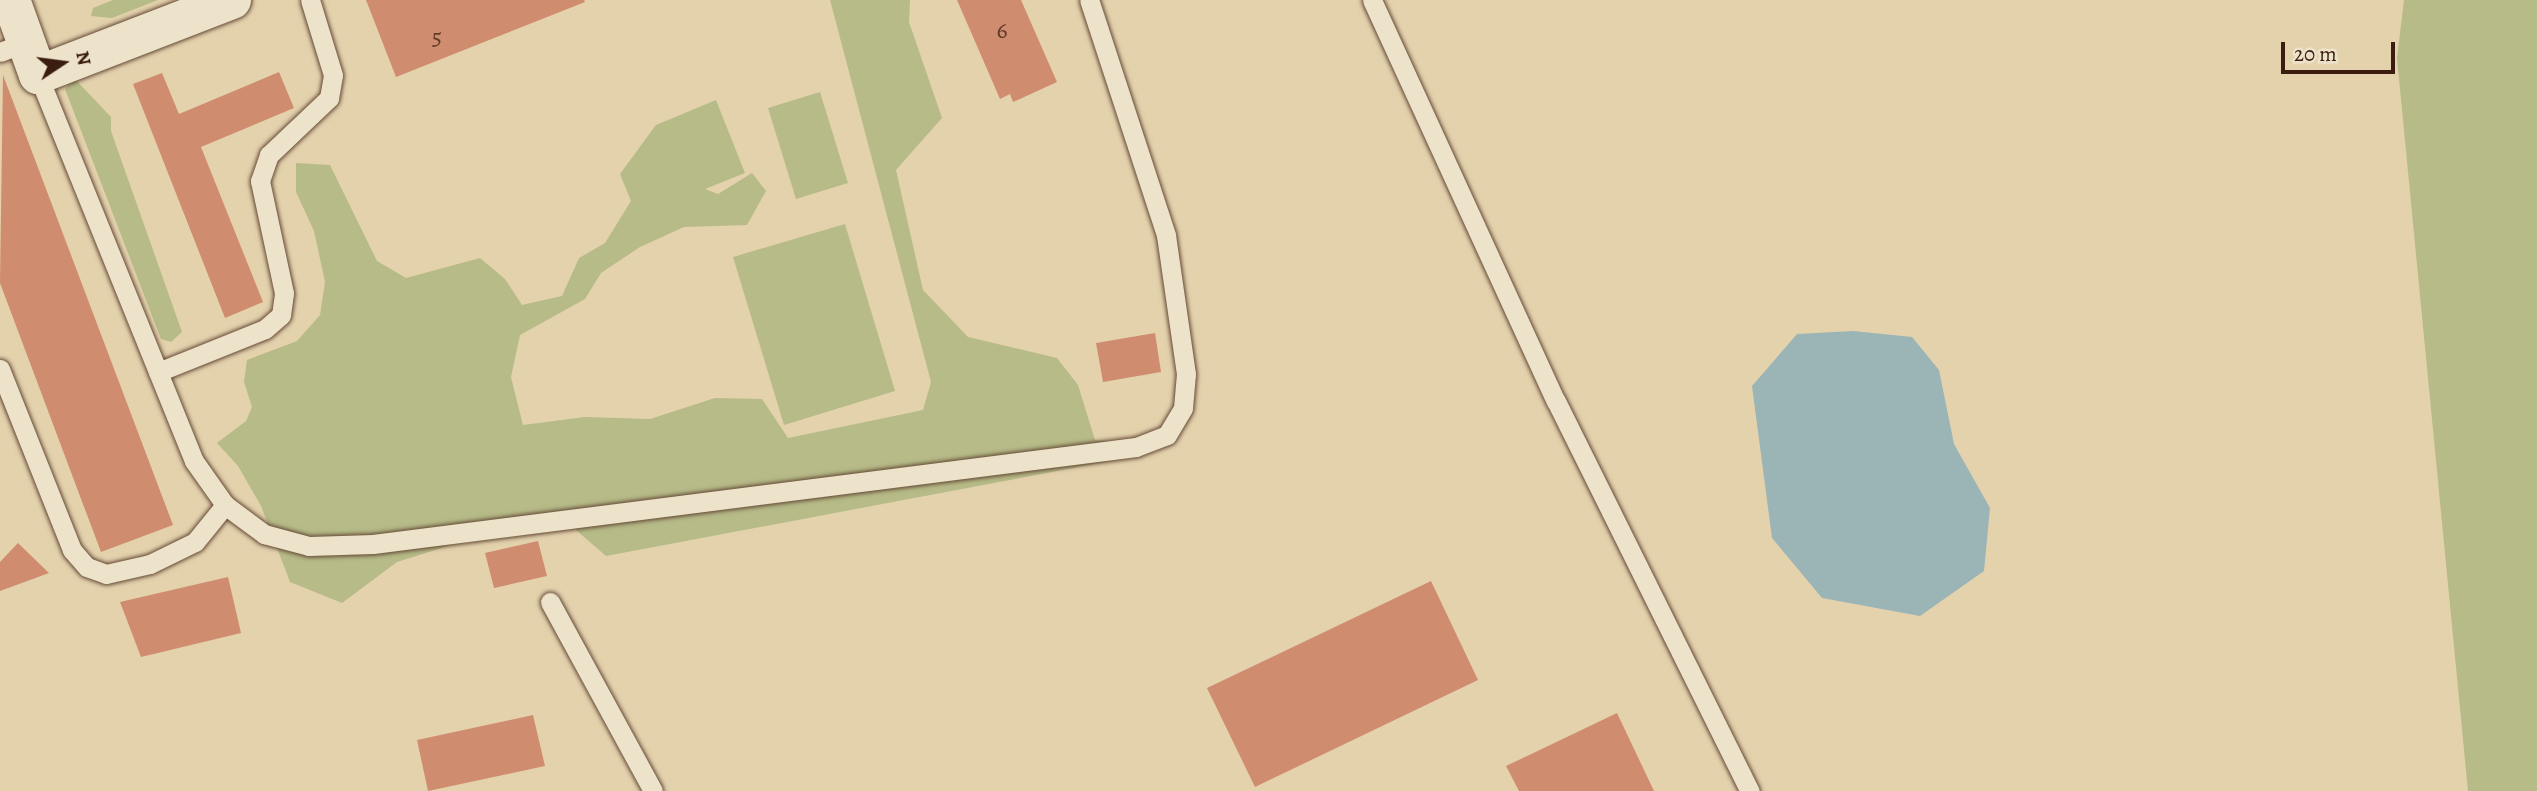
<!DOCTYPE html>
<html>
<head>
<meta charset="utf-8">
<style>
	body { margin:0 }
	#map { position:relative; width:2537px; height:791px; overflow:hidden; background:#e4d2ad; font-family:Alegreya,serif }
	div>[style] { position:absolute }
	.green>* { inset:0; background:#b6bb88 }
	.water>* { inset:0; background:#9bb4b6 }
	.building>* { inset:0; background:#d08c6f }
	.roads { filter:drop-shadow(0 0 2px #654a37) drop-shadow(0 0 2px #654a37) }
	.lane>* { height:19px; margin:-9.5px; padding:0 9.5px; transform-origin:9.5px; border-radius:9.5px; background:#ede2ca }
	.street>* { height:38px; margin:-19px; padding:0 19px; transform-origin:19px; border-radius:19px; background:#ede2ca }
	span { translate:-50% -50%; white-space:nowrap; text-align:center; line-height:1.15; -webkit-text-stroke:6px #ede2ca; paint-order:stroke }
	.number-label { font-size:24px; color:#603928 }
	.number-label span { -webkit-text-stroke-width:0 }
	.north { position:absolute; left:28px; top:28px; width:70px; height:70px; -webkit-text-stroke:5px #ede2ca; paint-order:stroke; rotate:77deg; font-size:19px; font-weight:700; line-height:28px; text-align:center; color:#3b1d10 }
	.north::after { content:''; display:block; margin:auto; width:24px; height:32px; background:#3b1d10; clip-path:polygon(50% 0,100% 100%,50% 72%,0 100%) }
	.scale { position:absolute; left:2281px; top:42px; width:114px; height:32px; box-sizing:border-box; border:4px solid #3b1d10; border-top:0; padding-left:9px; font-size:21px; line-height:24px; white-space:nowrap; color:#3b1d10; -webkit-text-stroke:5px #ede2ca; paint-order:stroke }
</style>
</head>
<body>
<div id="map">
	<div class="green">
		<div style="clip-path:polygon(113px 0,158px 0,112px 18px,91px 16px,93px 8px)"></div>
		<div style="clip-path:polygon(830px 0,910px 0,909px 22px,942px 118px,896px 170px,923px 290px,968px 337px,1057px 358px,1078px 385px,1095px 440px,1119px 442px,1111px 461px,606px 556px,569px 524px,473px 538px,397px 562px,342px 603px,290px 582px,261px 506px,238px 466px,217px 443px,246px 421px,252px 407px,244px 382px,247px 360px,297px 341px,320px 315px,325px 282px,314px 231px,296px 192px,296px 163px,330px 165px,377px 261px,406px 278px,480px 258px,505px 279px,522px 305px,562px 296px,579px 258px,605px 243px,631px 201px,620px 174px,656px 125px,716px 100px,745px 173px,705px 189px,718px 194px,752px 173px,766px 191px,747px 225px,684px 227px,640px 247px,601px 273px,585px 299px,520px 335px,511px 377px,523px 425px,585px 417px,650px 419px,715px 398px,762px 399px,788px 438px,923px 410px,931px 382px)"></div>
		<div style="clip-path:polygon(2404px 0,2537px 0,2537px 791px,2468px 791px,2397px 58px)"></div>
		<div style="clip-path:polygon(74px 78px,111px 117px,111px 131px,182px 332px,171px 342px,161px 339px,65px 89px)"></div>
		<div style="clip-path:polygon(820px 92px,848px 183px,796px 199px,768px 108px)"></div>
		<div style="clip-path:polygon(845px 224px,895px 391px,784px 425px,733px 257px)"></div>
	</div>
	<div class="water">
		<div style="clip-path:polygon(1853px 331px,1912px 337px,1939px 370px,1954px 444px,1990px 508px,1984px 571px,1920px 616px,1822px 598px,1772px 538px,1752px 386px,1797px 334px)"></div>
	</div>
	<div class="building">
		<div style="clip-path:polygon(366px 0,584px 0,585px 2px,396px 77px)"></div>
		<div style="clip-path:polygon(957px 0,1021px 0,1057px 82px,1013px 102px,1010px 94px,1000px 99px)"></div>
		<div style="clip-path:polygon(279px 72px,294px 108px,201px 147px,263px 302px,225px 318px,133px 84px,162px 73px,179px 114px)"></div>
		<div style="clip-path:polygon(3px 75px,173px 525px,101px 552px,0 283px)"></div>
		<div style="clip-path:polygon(1155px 333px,1161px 372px,1103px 382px,1096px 343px)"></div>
		<div style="clip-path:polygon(538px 541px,547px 576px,494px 588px,485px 553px)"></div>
		<div style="clip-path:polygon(18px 543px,49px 573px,0 591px,0 562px)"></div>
		<div style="clip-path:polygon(228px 577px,241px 633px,141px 657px,120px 602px)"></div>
		<div style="clip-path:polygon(1431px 581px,1478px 680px,1255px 787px,1207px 688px)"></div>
		<div style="clip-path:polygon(1617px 713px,1654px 791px,1519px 791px,1506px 766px)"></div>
		<div style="clip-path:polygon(533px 715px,545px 766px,428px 791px,417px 740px)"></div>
	</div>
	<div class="roads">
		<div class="lane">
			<div style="left:1372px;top:0;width:441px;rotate:65.4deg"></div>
			<div style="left:1556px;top:401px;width:436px;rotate:63.6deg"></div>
			<div style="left:0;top:52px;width:28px;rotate:-21deg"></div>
			<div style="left:38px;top:75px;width:416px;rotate:68deg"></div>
			<div style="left:194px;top:461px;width:54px;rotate:54.8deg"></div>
			<div style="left:225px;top:505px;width:49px;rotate:36.6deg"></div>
			<div style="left:264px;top:534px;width:47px;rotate:14.9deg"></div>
			<div style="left:309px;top:546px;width:64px;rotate:-1.8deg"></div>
			<div style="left:373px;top:544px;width:769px;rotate:-7.25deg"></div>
			<div style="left:1136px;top:447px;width:33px;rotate:-21deg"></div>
			<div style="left:1167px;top:435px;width:31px;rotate:-59deg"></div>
			<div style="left:1183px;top:408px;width:34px;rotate:-85deg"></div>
			<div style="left:1186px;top:374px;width:140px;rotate:-98.2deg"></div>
			<div style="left:1166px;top:235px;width:247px;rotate:-108.1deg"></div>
			<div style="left:0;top:369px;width:195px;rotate:68.3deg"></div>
			<div style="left:72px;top:550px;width:23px;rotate:49deg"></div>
			<div style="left:87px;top:567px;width:20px;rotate:20deg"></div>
			<div style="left:106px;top:574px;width:45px;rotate:-12.8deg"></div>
			<div style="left:150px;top:564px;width:50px;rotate:-26.1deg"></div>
			<div style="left:195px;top:542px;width:48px;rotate:-51deg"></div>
			<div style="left:158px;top:372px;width:115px;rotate:-21.9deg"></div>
			<div style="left:265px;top:329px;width:21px;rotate:-41deg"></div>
			<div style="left:281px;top:315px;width:22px;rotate:-82deg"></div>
			<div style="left:284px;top:293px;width:115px;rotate:-102.1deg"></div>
			<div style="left:260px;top:181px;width:28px;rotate:-71deg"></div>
			<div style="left:269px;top:155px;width:83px;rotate:-43.5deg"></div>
			<div style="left:329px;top:98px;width:23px;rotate:-80deg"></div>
			<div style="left:333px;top:75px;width:78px;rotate:-107deg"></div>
			<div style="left:550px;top:602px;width:215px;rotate:61.4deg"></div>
		</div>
		<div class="street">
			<div style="left:11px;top:0;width:80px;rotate:70.2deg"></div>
			<div style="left:38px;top:75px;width:208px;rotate:-21.1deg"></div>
		</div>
	</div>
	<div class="number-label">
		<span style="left:1002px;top:31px">6</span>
		<span style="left:437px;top:38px">5</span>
	</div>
	<div class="north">N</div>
	<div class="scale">20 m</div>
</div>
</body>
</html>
